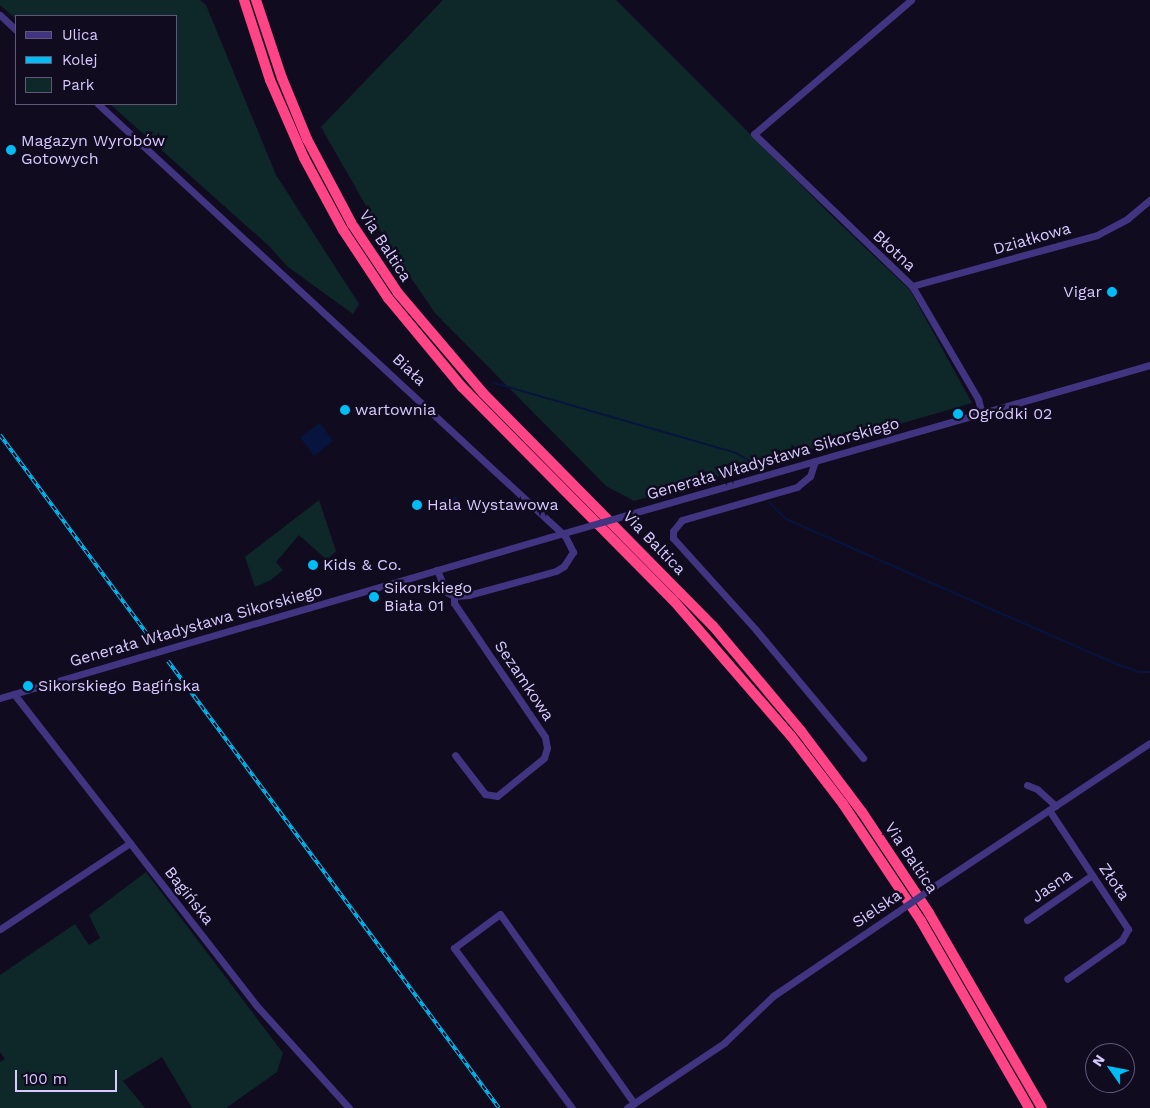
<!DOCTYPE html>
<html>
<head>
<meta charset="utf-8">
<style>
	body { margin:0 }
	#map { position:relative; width:1150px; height:1108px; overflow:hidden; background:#110b1f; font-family:"Work Sans",sans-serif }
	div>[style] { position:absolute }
	.green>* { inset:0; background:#0e2729 }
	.water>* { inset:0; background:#07143d }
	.stream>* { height:2px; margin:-1px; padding:0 1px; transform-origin:1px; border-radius:1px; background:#07143d }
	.minor>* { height:7px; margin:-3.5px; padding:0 3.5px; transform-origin:3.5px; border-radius:3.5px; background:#413480 }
	.highway>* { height:10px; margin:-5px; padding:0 5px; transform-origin:5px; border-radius:5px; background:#ff4586 }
	.rail>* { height:4px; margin-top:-2px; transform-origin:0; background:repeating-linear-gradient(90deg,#110b1f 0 5.5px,#00bdf5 0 11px); box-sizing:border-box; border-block:1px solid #00bdf5 }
	.minor-bridge>* { height:7px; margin:-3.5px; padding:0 3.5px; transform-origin:3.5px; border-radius:3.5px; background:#413480 }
	.dots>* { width:14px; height:14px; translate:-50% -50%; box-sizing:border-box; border:2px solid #110b1f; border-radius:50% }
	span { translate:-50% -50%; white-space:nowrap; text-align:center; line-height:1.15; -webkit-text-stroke:5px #110b1f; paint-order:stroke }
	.poi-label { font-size:16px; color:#d6caff }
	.left { translate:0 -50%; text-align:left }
	.right { translate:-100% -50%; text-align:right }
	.street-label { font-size:16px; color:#d6caff }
	.legend { position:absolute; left:15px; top:15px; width:162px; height:90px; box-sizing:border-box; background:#110b1f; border:1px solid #605779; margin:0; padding:6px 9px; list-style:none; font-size:15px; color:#d6caff }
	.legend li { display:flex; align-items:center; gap:10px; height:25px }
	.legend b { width:25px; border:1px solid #605779 }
	.north { position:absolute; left:1085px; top:1043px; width:50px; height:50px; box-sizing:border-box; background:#110b1f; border:1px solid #605779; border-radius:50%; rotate:303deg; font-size:14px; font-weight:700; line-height:20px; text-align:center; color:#d6caff }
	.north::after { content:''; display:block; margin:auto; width:18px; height:22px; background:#00bdf5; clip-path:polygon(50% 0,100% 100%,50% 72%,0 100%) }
	.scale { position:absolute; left:15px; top:1070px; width:102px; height:22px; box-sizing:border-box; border:2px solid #d6caff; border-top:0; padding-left:6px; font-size:15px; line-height:18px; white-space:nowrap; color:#d6caff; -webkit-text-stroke:4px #110b1f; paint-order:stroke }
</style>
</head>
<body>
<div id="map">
	<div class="green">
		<div style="clip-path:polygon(0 0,200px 0,206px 5px,276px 175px,359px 304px,353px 314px,288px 267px,269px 246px,110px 104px,176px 104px,176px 16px,16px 16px,16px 19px,0 5px)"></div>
		<div style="clip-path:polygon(443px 0,616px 0,834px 218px,910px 290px,972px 403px,634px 501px,606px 486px,435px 313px,389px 246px,321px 127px)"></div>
		<div style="clip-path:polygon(319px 500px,336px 551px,327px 560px,299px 535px,276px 562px,283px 570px,271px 580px,255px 587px,245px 557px)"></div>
		<div style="clip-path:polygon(146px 872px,283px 1053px,277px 1072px,226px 1108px,192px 1108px,162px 1057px,123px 1081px,145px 1108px,0 1108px,0 1062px,5px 1059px,0 1052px,0 975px,75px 924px,89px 945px,100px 938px,89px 915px)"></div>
	</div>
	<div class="water">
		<div style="clip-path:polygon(320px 423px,333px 441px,314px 456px,300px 437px)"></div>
		<div style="clip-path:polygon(448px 497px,457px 497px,460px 504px,442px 506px,441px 500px)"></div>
	</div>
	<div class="stream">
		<div style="left:494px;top:383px;width:252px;rotate:16.1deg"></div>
		<div style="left:736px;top:453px;width:16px;rotate:30deg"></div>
		<div style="left:770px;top:503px;width:23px;rotate:45deg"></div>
		<div style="left:786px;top:519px;width:364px;rotate:23.7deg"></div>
		<div style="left:1119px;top:665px;width:21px;rotate:19deg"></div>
		<div style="left:1139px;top:672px;width:11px"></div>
	</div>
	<div class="minor">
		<div style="left:911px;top:0;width:206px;rotate:139.5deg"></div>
		<div style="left:754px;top:134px;width:219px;rotate:43.9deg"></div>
		<div style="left:912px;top:286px;width:131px;rotate:59.7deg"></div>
		<div style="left:978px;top:399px;width:16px;rotate:75deg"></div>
		<div style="left:0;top:15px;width:22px;rotate:43deg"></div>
		<div style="left:98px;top:104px;width:636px;rotate:42.77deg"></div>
		<div style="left:565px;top:536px;width:18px;rotate:63deg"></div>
		<div style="left:573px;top:552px;width:17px;rotate:123deg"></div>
		<div style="left:564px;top:566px;width:9px;rotate:148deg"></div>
		<div style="left:556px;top:571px;width:90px;rotate:164.6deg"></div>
		<div style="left:469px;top:595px;width:15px;rotate:176deg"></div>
		<div style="left:454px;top:596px;width:9px;rotate:-153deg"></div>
		<div style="left:446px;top:592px;width:24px;rotate:-112deg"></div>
		<div style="left:912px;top:286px;width:192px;rotate:-15.4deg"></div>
		<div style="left:1097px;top:235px;width:34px;rotate:-28deg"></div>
		<div style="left:1127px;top:219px;width:30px;rotate:-40deg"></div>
		<div style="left:815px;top:461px;width:16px;rotate:108deg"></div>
		<div style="left:810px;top:476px;width:17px;rotate:140deg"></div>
		<div style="left:797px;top:487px;width:120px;rotate:164deg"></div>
		<div style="left:682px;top:520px;width:14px;rotate:129deg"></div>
		<div style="left:673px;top:531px;width:7px;rotate:90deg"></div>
		<div style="left:673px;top:538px;width:124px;rotate:47.9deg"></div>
		<div style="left:756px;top:630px;width:167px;rotate:50.1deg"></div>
		<div style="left:630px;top:514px;width:541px;rotate:-15.99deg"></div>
		<div style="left:454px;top:596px;width:7px;rotate:90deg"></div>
		<div style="left:454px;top:603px;width:162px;rotate:55.8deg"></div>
		<div style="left:545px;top:737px;width:11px;rotate:80deg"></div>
		<div style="left:547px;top:748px;width:10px;rotate:107deg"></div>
		<div style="left:544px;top:758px;width:60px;rotate:141deg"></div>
		<div style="left:497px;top:796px;width:12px;rotate:-171deg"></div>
		<div style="left:485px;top:794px;width:49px;rotate:-127.6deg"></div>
		<div style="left:14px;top:694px;width:394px;rotate:52.1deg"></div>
		<div style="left:256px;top:1005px;width:139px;rotate:47.9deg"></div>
		<div style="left:0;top:698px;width:573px;rotate:-16.32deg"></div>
		<div style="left:1027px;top:785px;width:11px;rotate:22deg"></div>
		<div style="left:1037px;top:789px;width:25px;rotate:42deg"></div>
		<div style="left:1049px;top:810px;width:143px;rotate:56.4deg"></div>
		<div style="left:1128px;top:929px;width:13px;rotate:119deg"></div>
		<div style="left:1122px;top:940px;width:67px;rotate:144.7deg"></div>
		<div style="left:933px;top:887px;width:260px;rotate:-33.6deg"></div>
		<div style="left:1027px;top:920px;width:79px;rotate:-34.7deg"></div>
		<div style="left:0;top:929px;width:156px;rotate:-33.5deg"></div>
		<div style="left:572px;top:1108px;width:199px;rotate:-126.4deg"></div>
		<div style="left:454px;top:948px;width:57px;rotate:-36.5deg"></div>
		<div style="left:500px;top:914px;width:232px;rotate:54.7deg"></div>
		<div style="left:627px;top:1108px;width:117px;rotate:-33.8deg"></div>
		<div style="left:724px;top:1043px;width:68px;rotate:-43.8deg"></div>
		<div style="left:773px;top:996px;width:150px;rotate:-34.1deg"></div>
	</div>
	<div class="highway">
		<div style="left:244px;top:0;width:84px;rotate:72deg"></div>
		<div style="left:270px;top:80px;width:85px;rotate:66.4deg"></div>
		<div style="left:304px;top:158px;width:82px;rotate:61.6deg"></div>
		<div style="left:343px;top:230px;width:82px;rotate:56.5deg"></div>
		<div style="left:388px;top:298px;width:116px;rotate:50.3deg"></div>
		<div style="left:462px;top:387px;width:300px;rotate:45.3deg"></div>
		<div style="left:673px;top:600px;width:180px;rotate:49.1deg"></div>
		<div style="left:791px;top:736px;width:86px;rotate:52.6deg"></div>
		<div style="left:843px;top:804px;width:141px;rotate:56.3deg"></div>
		<div style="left:921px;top:921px;width:216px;rotate:60deg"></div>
		<div style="left:256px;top:0;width:82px;rotate:71.6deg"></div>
		<div style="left:282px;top:78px;width:66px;rotate:67.7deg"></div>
		<div style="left:307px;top:139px;width:96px;rotate:62.1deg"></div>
		<div style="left:352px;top:224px;width:83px;rotate:56.3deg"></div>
		<div style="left:398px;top:293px;width:131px;rotate:49.6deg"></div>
		<div style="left:483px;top:393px;width:327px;rotate:45.4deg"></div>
		<div style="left:713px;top:626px;width:137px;rotate:50deg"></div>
		<div style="left:801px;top:731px;width:101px;rotate:53deg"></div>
		<div style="left:862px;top:812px;width:121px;rotate:56.4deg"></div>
		<div style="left:929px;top:913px;width:225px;rotate:59.9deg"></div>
	</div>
	<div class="rail">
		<div style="left:0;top:435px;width:252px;rotate:53.5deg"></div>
		<div style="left:168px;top:661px;width:556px;rotate:53.48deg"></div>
	</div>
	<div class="minor-bridge">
		<div style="left:550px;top:537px;width:83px;rotate:-16deg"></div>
		<div style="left:897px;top:912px;width:44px;rotate:-34.8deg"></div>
	</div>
	<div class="dots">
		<div style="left:11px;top:150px;background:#00bdf5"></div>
		<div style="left:1112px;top:292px;background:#00bdf5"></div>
		<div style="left:345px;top:410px;background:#00bdf5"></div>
		<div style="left:958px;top:414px;background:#00bdf5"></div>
		<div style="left:417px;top:505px;background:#00bdf5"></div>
		<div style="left:313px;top:565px;background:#00bdf5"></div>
		<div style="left:374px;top:597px;background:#00bdf5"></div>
		<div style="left:28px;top:686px;background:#00bdf5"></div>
	</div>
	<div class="poi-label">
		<span class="left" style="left:21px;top:150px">Magazyn Wyrobów<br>Gotowych</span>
		<span class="right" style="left:1102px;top:292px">Vigar</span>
		<span class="left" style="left:355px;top:410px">wartownia</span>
		<span class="left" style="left:968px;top:414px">Ogródki 02</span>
		<span class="left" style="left:427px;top:505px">Hala Wystawowa</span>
		<span class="left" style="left:323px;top:565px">Kids &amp; Co.</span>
		<span class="left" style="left:384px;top:597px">Sikorskiego<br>Biała 01</span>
		<span class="left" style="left:38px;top:686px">Sikorskiego Bagińska</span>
	</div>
	<div class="street-label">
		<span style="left:1032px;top:239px;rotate:-16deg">Działkowa</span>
		<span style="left:385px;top:246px;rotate:57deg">Via Baltica</span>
		<span style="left:894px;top:251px;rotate:43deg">Błotna</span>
		<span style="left:409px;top:370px;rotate:43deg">Biała</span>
		<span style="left:773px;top:459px;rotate:-16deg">Generała Władysława Sikorskiego</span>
		<span style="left:654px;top:543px;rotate:46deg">Via Baltica</span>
		<span style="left:196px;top:626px;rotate:-16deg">Generała Władysława Sikorskiego</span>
		<span style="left:524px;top:681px;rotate:56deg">Sezamkowa</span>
		<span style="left:911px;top:858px;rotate:56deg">Via Baltica</span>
		<span style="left:1114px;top:882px;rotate:55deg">Złota</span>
		<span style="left:1052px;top:886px;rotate:-35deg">Jasna</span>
		<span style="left:189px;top:896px;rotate:52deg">Bagińska</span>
		<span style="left:877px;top:909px;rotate:-34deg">Sielska</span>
	</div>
	<ul class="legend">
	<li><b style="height:6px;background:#413480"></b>Ulica</li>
	<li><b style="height:6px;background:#00bdf5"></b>Kolej</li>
	<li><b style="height:14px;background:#0e2729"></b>Park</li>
	</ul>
	<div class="north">N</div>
	<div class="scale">100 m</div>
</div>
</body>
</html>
